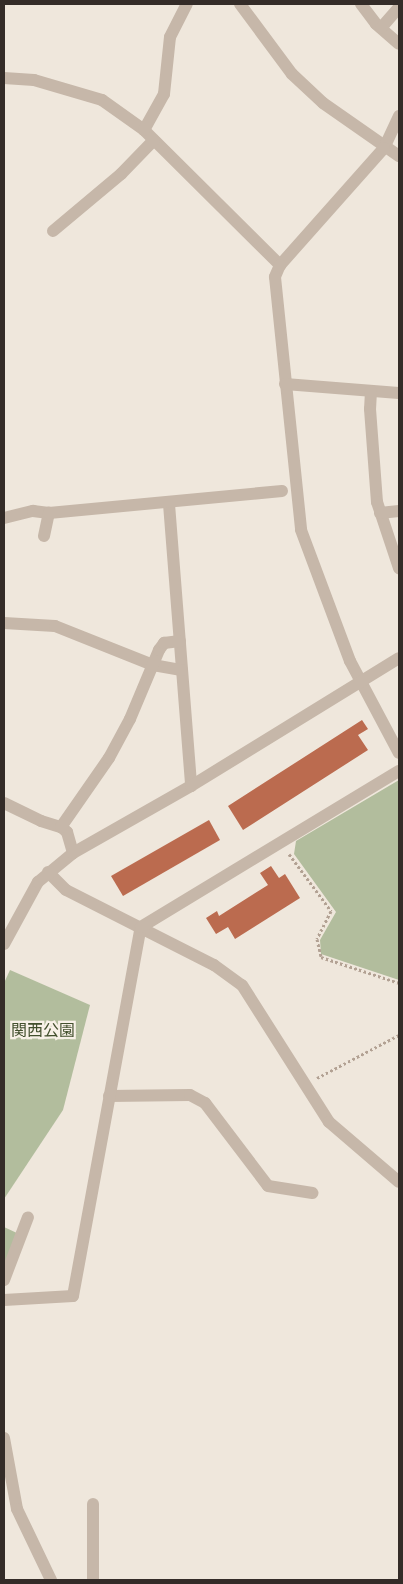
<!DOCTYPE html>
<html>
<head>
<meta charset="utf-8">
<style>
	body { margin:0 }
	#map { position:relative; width:403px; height:1584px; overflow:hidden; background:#efe7dc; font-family:Poppins,"Noto Sans JP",sans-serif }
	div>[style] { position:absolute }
	.green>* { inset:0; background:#b2bd9d }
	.building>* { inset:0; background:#bb6b4f }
	.path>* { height:3px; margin-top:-1.5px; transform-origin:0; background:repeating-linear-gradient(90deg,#b2a193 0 2.5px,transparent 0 5px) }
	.minor>* { height:12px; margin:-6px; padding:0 6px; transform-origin:6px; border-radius:6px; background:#c6b7a9 }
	span { translate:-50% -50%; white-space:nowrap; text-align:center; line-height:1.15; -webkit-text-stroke:4.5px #f8f1e8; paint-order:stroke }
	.park-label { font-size:16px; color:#43502e }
	.frame { position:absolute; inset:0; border:5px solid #342c28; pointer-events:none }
</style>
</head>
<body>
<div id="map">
	<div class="green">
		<div style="clip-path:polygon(399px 780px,399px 980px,321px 954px,320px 940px,336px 912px,294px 854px,296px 841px)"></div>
		<div style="clip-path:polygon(10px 970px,90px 1005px,63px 1110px,4px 1199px,4px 983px)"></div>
		<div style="clip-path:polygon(4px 1227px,19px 1234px,4px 1275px)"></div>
	</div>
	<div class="building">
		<div style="clip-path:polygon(362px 720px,368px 729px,358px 735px,368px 750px,243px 830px,228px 806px)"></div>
		<div style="clip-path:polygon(209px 820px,220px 840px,123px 896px,111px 876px)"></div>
		<div style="clip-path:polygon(271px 866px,279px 878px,285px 874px,300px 898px,235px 939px,228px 927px,216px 934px,206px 918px,217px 911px,219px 916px,268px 885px,260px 873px)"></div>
	</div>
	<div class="path">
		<div style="left:289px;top:854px;width:71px;rotate:53.6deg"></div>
		<div style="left:331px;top:911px;width:31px;rotate:117deg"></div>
		<div style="left:317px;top:939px;width:18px;rotate:77deg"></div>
		<div style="left:321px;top:957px;width:82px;rotate:18.4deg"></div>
		<div style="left:317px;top:1078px;width:93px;rotate:-27.7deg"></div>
	</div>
	<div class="minor">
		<div style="left:240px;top:4px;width:87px;rotate:53.4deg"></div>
		<div style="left:292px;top:74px;width:42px;rotate:43.1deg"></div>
		<div style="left:323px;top:103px;width:93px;rotate:34.9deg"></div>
		<div style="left:361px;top:4px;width:25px;rotate:53deg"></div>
		<div style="left:376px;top:24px;width:30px;rotate:41deg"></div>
		<div style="left:381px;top:28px;width:28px;rotate:-49deg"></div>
		<div style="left:4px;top:78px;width:30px;rotate:4deg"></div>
		<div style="left:34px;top:80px;width:71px;rotate:16.4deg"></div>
		<div style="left:102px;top:100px;width:52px;rotate:35.5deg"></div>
		<div style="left:144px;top:130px;width:192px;rotate:44.8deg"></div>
		<div style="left:399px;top:116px;width:35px;rotate:115deg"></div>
		<div style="left:384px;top:148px;width:157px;rotate:131.6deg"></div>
		<div style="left:280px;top:265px;width:13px;rotate:113deg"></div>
		<div style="left:275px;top:277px;width:254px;rotate:84.1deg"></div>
		<div style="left:301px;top:530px;width:140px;rotate:69.5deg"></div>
		<div style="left:350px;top:661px;width:104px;rotate:62deg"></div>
		<div style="left:144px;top:130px;width:41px;rotate:-60.9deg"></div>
		<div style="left:164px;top:94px;width:57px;rotate:-84deg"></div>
		<div style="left:170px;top:37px;width:37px;rotate:-63deg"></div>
		<div style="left:53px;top:231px;width:89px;rotate:-40deg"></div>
		<div style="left:121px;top:174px;width:47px;rotate:-45.9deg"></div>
		<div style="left:285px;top:384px;width:114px;rotate:4.5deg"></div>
		<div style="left:371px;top:391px;width:18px;rotate:93deg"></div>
		<div style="left:370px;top:409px;width:93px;rotate:85.7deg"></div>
		<div style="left:377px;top:502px;width:70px;rotate:71.6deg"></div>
		<div style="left:169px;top:504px;width:283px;rotate:85.5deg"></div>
		<div style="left:380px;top:513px;width:19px;rotate:-6deg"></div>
		<div style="left:4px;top:518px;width:30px;rotate:-14deg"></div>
		<div style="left:33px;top:511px;width:16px;rotate:7deg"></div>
		<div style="left:44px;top:536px;width:24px;rotate:-78deg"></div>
		<div style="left:49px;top:513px;width:234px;rotate:-5.4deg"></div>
		<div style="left:4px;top:623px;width:51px;rotate:3.4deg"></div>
		<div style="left:55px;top:626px;width:105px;rotate:21.7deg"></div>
		<div style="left:153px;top:665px;width:29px;rotate:10deg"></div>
		<div style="left:4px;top:803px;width:41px;rotate:25.9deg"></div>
		<div style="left:41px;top:821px;width:21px;rotate:17deg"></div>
		<div style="left:61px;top:827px;width:8px;rotate:40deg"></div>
		<div style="left:67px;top:832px;width:22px;rotate:74deg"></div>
		<div style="left:61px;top:827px;width:84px;rotate:-55.2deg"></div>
		<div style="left:109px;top:758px;width:44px;rotate:-61.7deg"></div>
		<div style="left:130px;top:719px;width:75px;rotate:-67.2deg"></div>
		<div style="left:159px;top:650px;width:9px;rotate:-54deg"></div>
		<div style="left:164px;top:643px;width:16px;rotate:-7deg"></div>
		<div style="left:48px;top:872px;width:25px;rotate:45deg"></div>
		<div style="left:66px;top:890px;width:166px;rotate:26.9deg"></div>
		<div style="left:214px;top:965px;width:34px;rotate:36deg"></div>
		<div style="left:242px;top:985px;width:162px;rotate:57.6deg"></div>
		<div style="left:329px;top:1122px;width:92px;rotate:40.6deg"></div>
		<div style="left:4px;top:944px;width:71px;rotate:-61.3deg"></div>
		<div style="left:38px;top:882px;width:45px;rotate:-39.6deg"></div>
		<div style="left:73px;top:853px;width:136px;rotate:-29.6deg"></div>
		<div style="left:191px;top:786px;width:244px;rotate:-31.6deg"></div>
		<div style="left:109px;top:1096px;width:81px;rotate:-0.7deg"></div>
		<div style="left:190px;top:1095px;width:17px;rotate:28deg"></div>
		<div style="left:205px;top:1103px;width:104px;rotate:52.8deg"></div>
		<div style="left:268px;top:1186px;width:45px;rotate:9deg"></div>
		<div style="left:4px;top:1280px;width:67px;rotate:-69.1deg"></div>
		<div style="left:4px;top:1300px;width:69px;rotate:-3.3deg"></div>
		<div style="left:73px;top:1296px;width:375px;rotate:-79.6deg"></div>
		<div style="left:141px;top:927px;width:301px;rotate:-31.2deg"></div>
		<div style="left:4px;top:1438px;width:72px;rotate:79.6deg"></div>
		<div style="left:17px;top:1509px;width:79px;rotate:64.4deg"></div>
		<div style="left:93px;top:1504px;width:76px;rotate:90deg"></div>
	</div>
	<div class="park-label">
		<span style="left:43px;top:1031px">関西公園</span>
	</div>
	<div class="frame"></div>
</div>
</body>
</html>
